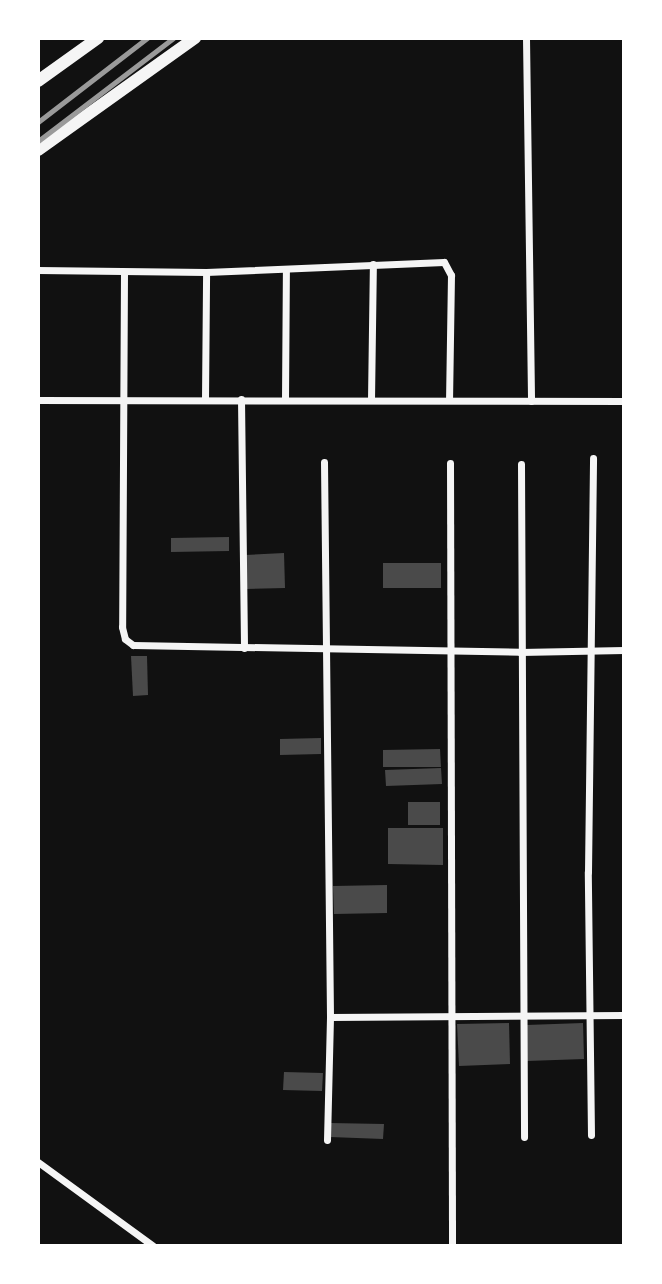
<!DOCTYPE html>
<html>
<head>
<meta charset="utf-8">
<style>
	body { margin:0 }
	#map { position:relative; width:662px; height:1284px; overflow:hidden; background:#111; font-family:"Fira Sans",sans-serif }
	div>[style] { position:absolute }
	.building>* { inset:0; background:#4a4a4a }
	.minor>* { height:7px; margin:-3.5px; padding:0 3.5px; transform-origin:3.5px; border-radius:3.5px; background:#f5f5f5 }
	.tertiary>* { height:12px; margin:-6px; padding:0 6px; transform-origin:6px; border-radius:6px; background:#f5f5f5 }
	.rail>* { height:5px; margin:-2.5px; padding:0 2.5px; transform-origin:2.5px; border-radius:2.5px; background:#9a9a9a }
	span { translate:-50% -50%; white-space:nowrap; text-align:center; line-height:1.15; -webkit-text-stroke:7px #fff; paint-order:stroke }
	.frame { position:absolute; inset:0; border:40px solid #fff; pointer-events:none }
</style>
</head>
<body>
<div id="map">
	<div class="building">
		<div style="clip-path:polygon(229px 537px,229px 551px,171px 552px,171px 538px)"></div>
		<div style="clip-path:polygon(284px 553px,285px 588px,246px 589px,245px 555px)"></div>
		<div style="clip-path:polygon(383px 563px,441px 563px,441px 588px,383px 588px)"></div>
		<div style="clip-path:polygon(131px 656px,147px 656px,148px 695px,133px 696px)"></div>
		<div style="clip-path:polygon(321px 738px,321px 754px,280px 755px,280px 739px)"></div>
		<div style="clip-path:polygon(440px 749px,441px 767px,383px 767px,383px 750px)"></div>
		<div style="clip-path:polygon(441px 768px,442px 784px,386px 786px,385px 770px)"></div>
		<div style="clip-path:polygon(408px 802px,440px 802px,440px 825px,408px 825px)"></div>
		<div style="clip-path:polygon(388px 828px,443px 828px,443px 865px,388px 864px)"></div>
		<div style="clip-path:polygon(387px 885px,387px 913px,334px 914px,333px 886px)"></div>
		<div style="clip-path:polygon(509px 1023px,510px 1064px,459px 1066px,457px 1024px)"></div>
		<div style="clip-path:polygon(583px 1023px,584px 1059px,527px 1061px,526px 1025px)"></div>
		<div style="clip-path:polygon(284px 1072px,323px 1073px,322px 1091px,283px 1090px)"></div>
		<div style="clip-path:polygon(330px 1123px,384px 1124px,383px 1139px,330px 1137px)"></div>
	</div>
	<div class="minor">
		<div style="left:526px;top:38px;width:363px;rotate:89.2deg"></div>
		<div style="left:38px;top:270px;width:168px;rotate:0.7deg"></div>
		<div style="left:206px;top:272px;width:238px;rotate:-2.4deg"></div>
		<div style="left:444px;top:262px;width:15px;rotate:62deg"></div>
		<div style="left:451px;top:275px;width:125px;rotate:90.9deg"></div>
		<div style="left:124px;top:273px;width:354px;rotate:90.3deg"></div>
		<div style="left:122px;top:627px;width:12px;rotate:76deg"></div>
		<div style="left:125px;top:639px;width:10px;rotate:37deg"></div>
		<div style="left:133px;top:645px;width:387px;rotate:1deg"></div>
		<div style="left:520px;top:652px;width:104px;rotate:-1.1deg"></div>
		<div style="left:205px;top:399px;width:127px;rotate:-89.5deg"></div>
		<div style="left:241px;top:399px;width:249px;rotate:89.3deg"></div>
		<div style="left:38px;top:400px;width:586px;rotate:0.1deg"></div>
		<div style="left:285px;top:400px;width:131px;rotate:-89.6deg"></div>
		<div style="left:371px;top:400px;width:136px;rotate:-89.2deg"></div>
		<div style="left:324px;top:462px;width:555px;rotate:89.38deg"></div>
		<div style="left:330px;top:1017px;width:294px;rotate:-0.4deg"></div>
		<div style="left:450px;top:463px;width:783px;rotate:89.85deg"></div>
		<div style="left:521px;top:464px;width:673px;rotate:89.74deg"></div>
		<div style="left:591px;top:1135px;width:263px;rotate:-90.7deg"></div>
		<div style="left:588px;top:872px;width:414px;rotate:-89.3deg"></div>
		<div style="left:327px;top:1140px;width:123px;rotate:-88.6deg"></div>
		<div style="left:38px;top:1162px;width:142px;rotate:36.1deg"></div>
	</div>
	<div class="tertiary">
		<div style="left:38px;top:81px;width:74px;rotate:-35.6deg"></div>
		<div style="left:38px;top:150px;width:193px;rotate:-35.5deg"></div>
	</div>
	<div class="rail">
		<div style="left:38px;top:122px;width:138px;rotate:-37.6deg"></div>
		<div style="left:38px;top:141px;width:170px;rotate:-37.3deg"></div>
	</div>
	<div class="frame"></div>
</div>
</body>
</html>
